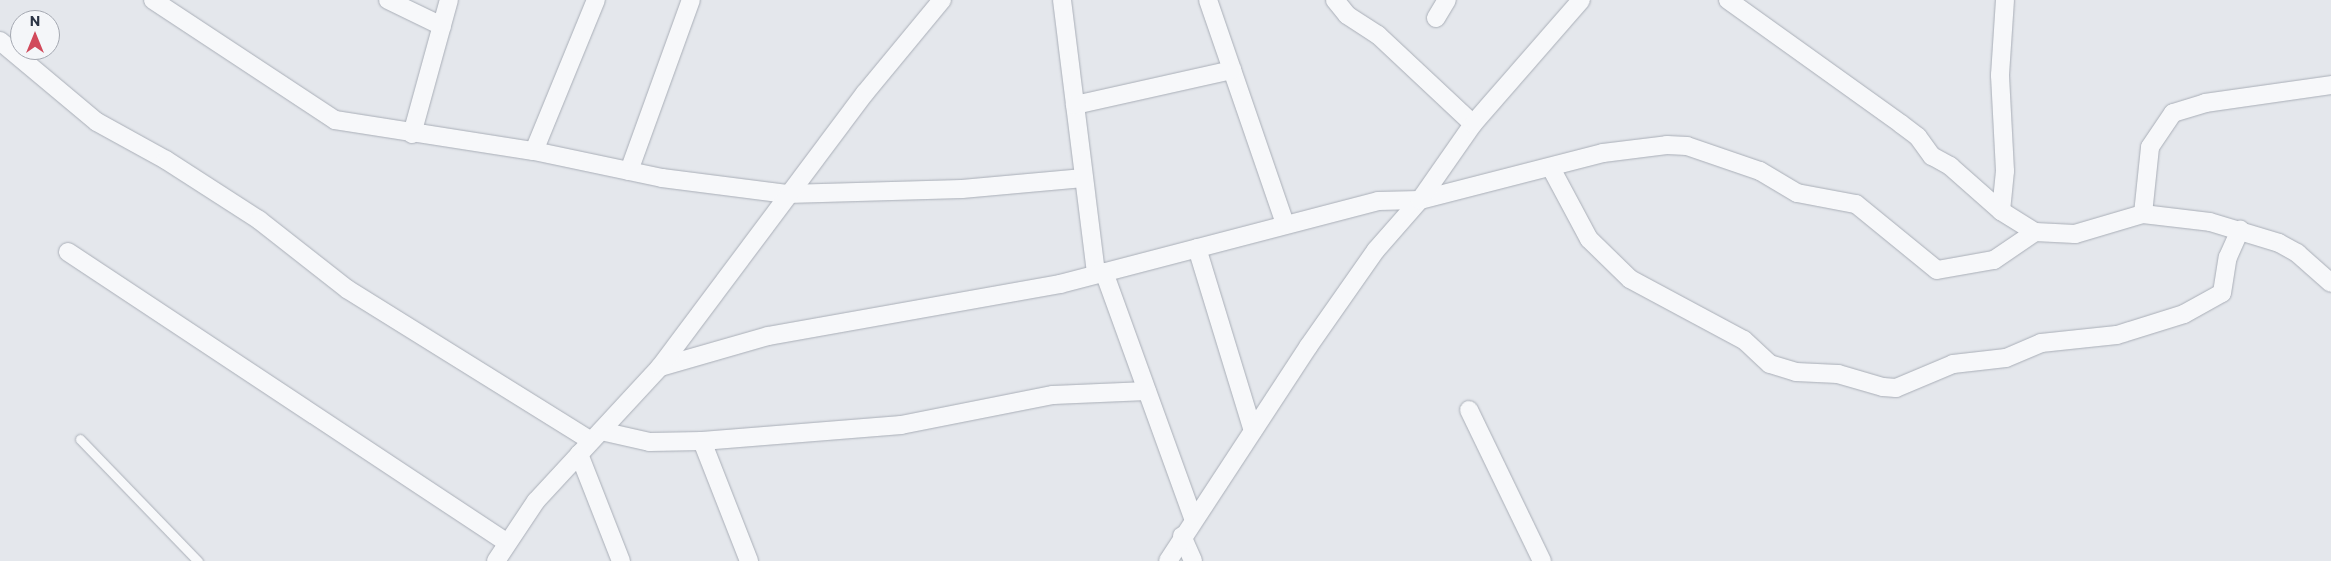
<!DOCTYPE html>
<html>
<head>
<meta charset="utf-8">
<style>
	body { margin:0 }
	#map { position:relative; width:2331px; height:561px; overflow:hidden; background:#e4e7ec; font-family:Commissioner,sans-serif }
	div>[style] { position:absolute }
	.roads { filter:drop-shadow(0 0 1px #a9aeb7) drop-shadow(0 0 1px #a9aeb7) }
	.lane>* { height:9px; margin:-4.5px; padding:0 4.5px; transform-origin:4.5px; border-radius:4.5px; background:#f7f8fa }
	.street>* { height:18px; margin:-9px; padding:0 9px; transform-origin:9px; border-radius:9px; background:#f7f8fa }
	span { translate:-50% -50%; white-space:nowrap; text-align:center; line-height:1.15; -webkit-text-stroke:4.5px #f4f6f9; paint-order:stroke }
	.north { position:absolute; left:10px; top:10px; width:50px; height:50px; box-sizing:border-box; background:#f4f6f9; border:1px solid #a4a8b1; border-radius:50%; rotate:0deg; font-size:14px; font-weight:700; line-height:20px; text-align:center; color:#2b3445 }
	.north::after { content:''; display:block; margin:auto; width:18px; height:22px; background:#d1495b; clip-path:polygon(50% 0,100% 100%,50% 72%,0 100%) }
</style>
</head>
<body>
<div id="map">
	<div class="roads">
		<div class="lane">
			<div style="left:80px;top:439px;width:170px;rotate:46deg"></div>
		</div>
		<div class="street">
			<div style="left:153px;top:0;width:218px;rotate:33.4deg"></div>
			<div style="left:335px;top:120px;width:201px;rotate:8.9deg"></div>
			<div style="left:534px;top:151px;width:131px;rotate:11.9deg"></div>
			<div style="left:662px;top:178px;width:126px;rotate:7.3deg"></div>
			<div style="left:787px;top:194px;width:175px;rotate:-1.6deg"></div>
			<div style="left:962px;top:189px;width:122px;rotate:-5.2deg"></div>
			<div style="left:388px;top:0;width:60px;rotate:25.7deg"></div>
			<div style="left:1062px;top:0;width:276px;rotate:82.9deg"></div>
			<div style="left:1208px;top:0;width:237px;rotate:71deg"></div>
			<div style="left:1335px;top:0;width:19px;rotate:51deg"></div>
			<div style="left:1347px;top:15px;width:37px;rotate:33deg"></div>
			<div style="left:1378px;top:35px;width:130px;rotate:43.1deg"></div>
			<div style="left:1728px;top:0;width:213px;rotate:35.6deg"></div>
			<div style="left:1901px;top:124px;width:21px;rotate:37deg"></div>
			<div style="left:1918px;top:137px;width:24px;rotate:54deg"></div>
			<div style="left:1932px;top:156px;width:21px;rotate:29deg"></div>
			<div style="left:1950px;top:166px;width:68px;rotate:41.4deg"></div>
			<div style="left:2001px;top:211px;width:40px;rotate:32deg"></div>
			<div style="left:2035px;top:232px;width:40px;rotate:2.9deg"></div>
			<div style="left:2075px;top:234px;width:71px;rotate:-16.4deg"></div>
			<div style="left:2143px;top:214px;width:67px;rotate:6.8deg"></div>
			<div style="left:2210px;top:222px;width:72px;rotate:16.9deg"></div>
			<div style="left:2279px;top:243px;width:21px;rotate:29deg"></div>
			<div style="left:2297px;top:253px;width:45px;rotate:41.4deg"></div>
			<div style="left:1436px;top:18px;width:21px;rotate:-59deg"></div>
			<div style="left:0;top:41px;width:126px;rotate:39.9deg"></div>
			<div style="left:97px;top:122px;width:79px;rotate:28.8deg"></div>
			<div style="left:166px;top:160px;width:111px;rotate:32.8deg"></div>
			<div style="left:259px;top:220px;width:112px;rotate:38.1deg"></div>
			<div style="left:347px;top:289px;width:287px;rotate:31.9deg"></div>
			<div style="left:1075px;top:105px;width:161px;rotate:-12.6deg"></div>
			<div style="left:412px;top:134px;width:139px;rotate:-74.6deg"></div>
			<div style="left:534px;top:151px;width:163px;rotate:-67.7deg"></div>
			<div style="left:1551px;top:168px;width:81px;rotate:61.8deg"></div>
			<div style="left:1589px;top:239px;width:57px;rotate:44.3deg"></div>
			<div style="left:1630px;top:279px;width:129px;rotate:28.2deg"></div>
			<div style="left:1744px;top:340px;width:35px;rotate:43deg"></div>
			<div style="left:1770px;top:364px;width:27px;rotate:17deg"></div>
			<div style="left:1796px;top:372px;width:42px;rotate:2.7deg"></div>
			<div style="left:1838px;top:374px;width:47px;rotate:16.1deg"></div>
			<div style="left:1883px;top:387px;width:13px;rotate:4deg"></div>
			<div style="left:1896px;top:388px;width:62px;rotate:-22.8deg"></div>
			<div style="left:1953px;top:364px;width:53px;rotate:-6.5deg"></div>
			<div style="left:2006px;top:358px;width:38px;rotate:-23deg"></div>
			<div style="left:2041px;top:343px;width:76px;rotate:-6deg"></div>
			<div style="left:2117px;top:335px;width:70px;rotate:-17.4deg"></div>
			<div style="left:2184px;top:314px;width:43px;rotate:-28.9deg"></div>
			<div style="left:2222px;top:293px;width:36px;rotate:-81deg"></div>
			<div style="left:2228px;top:257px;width:30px;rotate:-66deg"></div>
			<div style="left:629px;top:171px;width:182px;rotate:-70.1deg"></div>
			<div style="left:2001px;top:211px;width:40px;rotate:-84.3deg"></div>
			<div style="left:2005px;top:171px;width:96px;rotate:-93deg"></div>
			<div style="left:2000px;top:75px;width:75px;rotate:-86.2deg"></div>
			<div style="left:2143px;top:214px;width:67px;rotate:-84deg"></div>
			<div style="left:2150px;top:147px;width:41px;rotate:-55.9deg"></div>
			<div style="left:2173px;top:113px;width:34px;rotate:-17deg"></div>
			<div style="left:2205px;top:103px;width:127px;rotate:-8.1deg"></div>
			<div style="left:1197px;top:248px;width:191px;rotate:73deg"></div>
			<div style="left:68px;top:252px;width:525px;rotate:33.51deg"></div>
			<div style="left:1104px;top:272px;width:264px;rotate:70.1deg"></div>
			<div style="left:660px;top:367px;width:112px;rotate:-16deg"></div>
			<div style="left:768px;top:336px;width:297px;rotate:-10.1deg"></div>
			<div style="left:1060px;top:284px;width:329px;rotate:-14.6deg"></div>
			<div style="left:1378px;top:201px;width:42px;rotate:-1.4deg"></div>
			<div style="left:1420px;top:200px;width:189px;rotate:-14.4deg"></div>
			<div style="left:1603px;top:153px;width:64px;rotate:-7.1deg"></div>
			<div style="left:1667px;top:145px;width:20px;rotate:3deg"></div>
			<div style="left:1687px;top:146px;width:77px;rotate:18.9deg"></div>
			<div style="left:1760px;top:171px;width:43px;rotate:30.7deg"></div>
			<div style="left:1797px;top:193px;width:60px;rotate:10.6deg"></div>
			<div style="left:1856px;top:204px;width:104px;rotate:39.2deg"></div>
			<div style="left:1937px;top:270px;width:58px;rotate:-10deg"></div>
			<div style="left:1994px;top:260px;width:50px;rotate:-34.3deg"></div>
			<div style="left:1469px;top:410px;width:168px;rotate:64.2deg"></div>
			<div style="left:601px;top:431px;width:50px;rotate:12.7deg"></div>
			<div style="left:650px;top:442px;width:52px;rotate:-1.1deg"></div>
			<div style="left:702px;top:441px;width:200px;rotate:-4.6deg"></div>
			<div style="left:901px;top:425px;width:155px;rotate:-11.2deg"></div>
			<div style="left:1053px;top:395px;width:94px;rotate:-2.4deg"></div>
			<div style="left:702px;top:441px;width:129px;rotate:68.6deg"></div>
			<div style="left:579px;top:454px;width:115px;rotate:68.6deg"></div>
			<div style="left:1182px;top:536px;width:27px;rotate:66deg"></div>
			<div style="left:496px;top:561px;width:72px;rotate:-56.3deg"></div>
			<div style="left:536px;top:501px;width:183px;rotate:-47.2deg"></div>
			<div style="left:660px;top:367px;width:342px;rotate:-53.2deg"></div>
			<div style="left:865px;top:93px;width:121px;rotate:-50.4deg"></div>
			<div style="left:1168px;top:561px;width:256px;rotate:-56.8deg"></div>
			<div style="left:1308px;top:347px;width:118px;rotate:-55deg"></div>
			<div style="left:1376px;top:250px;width:67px;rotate:-48.7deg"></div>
			<div style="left:1420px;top:200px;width:93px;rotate:-55.1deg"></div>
			<div style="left:1473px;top:124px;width:164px;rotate:-48.9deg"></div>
		</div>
	</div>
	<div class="north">N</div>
</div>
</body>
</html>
